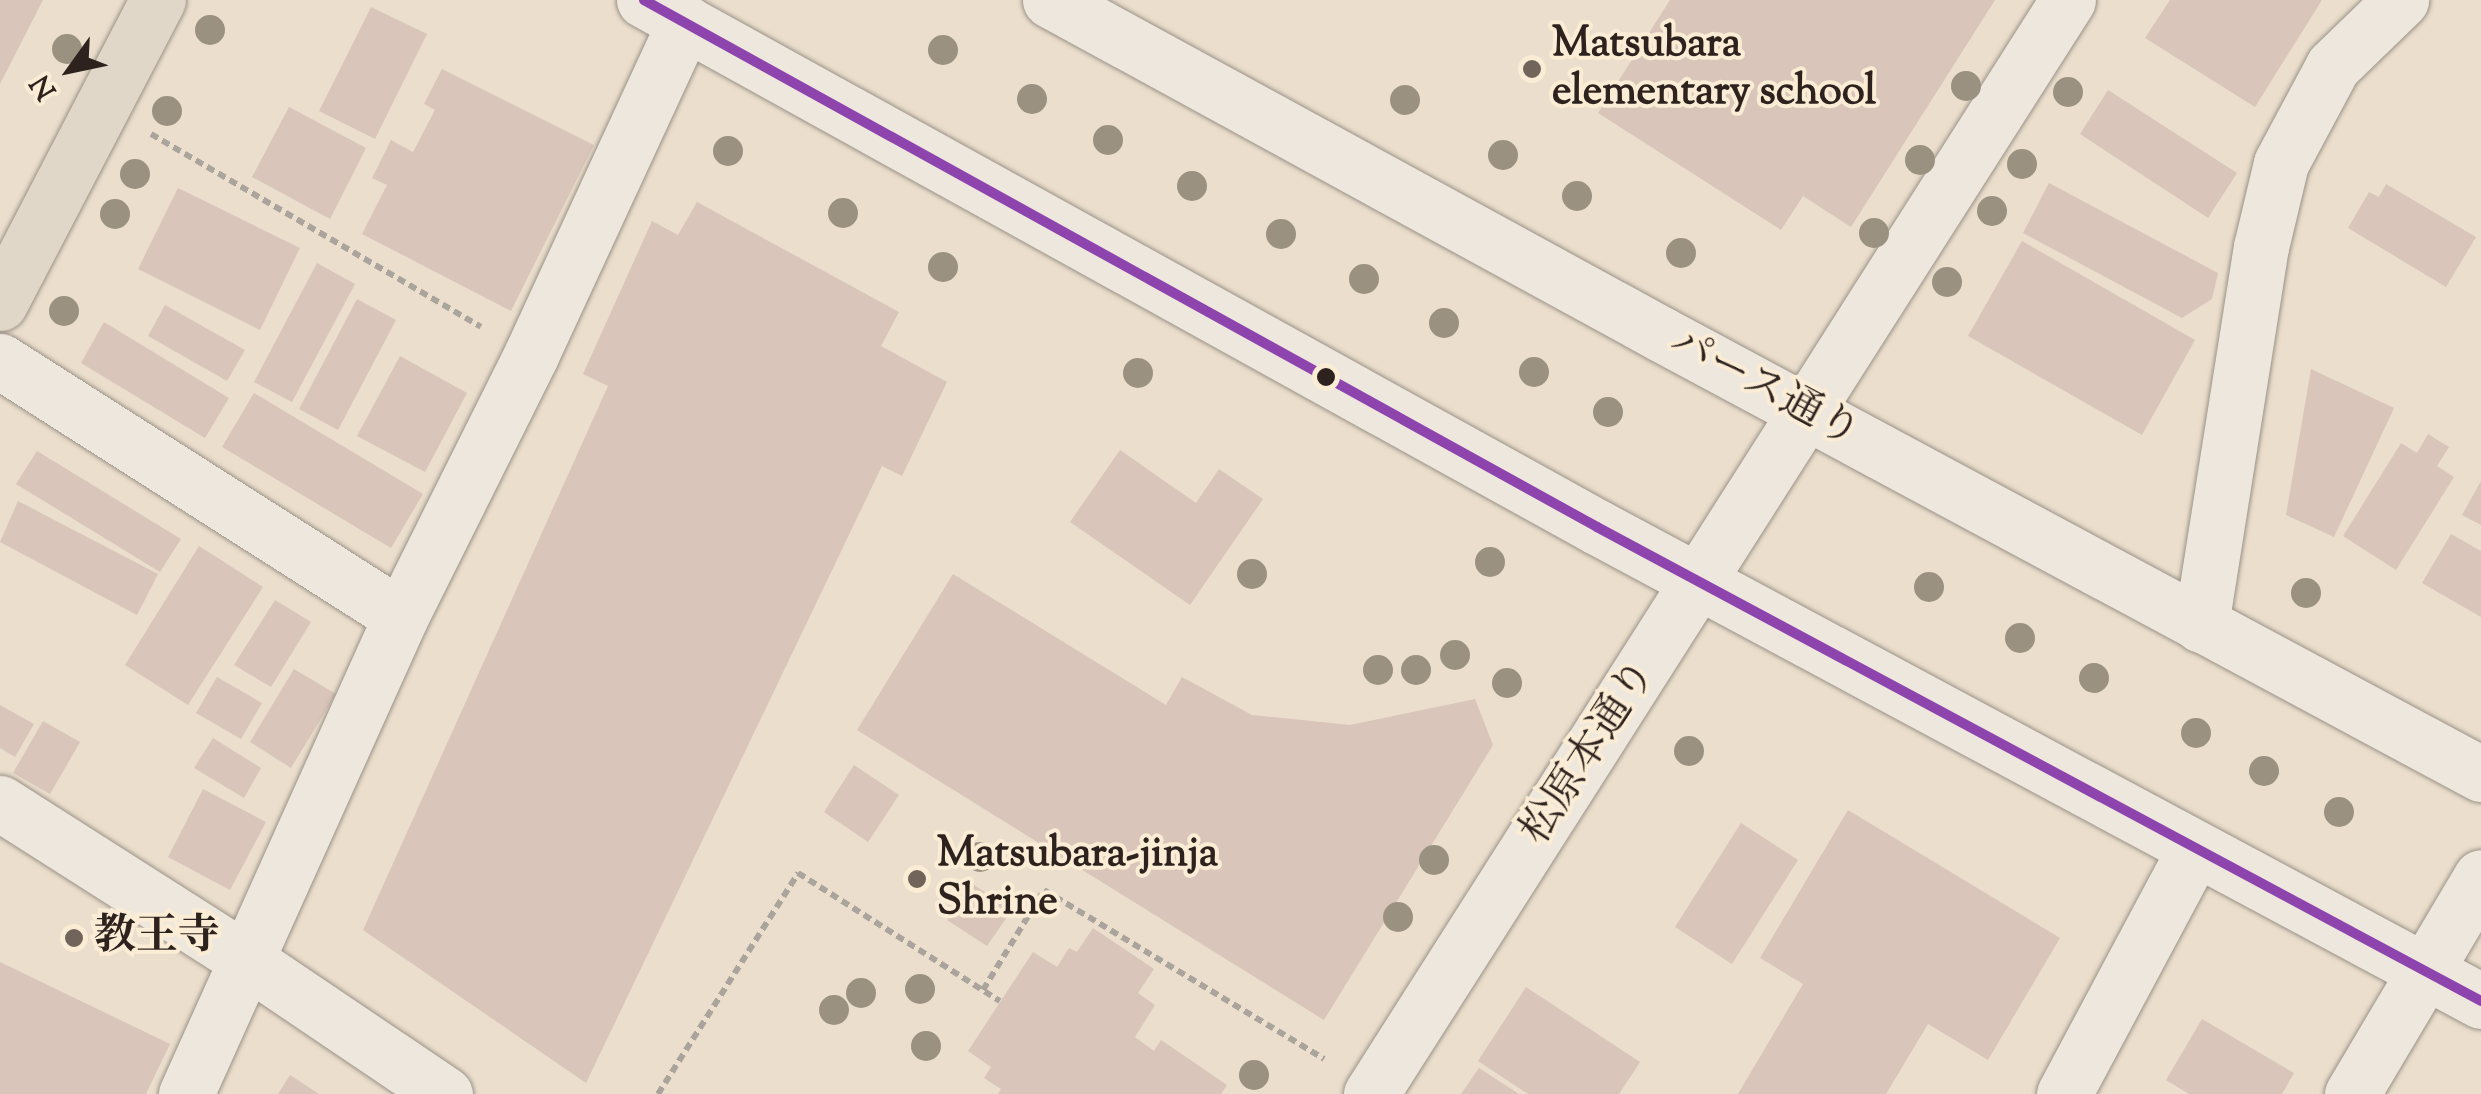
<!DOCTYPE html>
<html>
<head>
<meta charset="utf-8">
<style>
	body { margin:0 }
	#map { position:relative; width:2481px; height:1094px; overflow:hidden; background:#ebdecc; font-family:"Sorts Mill Goudy","Noto Serif JP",serif }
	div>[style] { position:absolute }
	.building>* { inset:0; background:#d9c5ba }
	.path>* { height:6px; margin-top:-3px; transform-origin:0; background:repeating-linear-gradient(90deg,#aaa49d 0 8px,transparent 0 13px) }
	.roads { filter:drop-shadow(0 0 2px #9a9287) drop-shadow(0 0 2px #9a9287) }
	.minor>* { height:55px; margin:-27.5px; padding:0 27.5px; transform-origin:27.5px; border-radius:27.5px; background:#eee7de }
	.highway>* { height:55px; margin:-27.5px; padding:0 27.5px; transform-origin:27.5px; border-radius:27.5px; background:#e1d7c9 }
	.bus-1>* { height:10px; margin:-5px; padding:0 5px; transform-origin:5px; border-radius:5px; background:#8e44ad }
	.trees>* { width:30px; height:30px; margin:-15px; border-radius:50%; background:#9a9180 }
	.dots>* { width:28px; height:28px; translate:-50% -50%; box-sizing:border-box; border:5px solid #faecd5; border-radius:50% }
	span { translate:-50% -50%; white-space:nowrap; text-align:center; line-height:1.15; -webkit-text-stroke:8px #faecd5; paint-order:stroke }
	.poi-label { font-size:42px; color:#2e221e; font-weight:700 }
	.left { translate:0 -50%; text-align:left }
	.street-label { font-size:42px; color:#2e221e }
	.north { position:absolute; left:20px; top:20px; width:100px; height:100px; -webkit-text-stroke:8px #faecd5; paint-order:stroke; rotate:237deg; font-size:28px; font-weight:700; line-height:40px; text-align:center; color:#2e221e }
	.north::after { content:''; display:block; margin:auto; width:35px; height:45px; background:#2e221e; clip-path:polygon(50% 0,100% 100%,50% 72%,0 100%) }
</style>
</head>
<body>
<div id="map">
	<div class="building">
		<div style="clip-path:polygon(0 0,43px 0,0 84px)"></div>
		<div style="clip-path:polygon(1670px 0,1995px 0,1851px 227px,1803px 196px,1781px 230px,1598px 113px)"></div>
		<div style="clip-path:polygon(2170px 0,2322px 0,2255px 107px,2145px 38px)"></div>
		<div style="clip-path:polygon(371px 7px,427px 34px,375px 139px,319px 111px)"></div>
		<div style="clip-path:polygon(442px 69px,594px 145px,511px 311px,362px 234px,387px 185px,372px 178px,391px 140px,413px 152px,435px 110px,424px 104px)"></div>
		<div style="clip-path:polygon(2108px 90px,2237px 173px,2208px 218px,2080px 134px)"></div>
		<div style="clip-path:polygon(289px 107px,366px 148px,330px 219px,252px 177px)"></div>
		<div style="clip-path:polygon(2049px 183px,2218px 273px,2212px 299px,2182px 318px,2023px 233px)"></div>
		<div style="clip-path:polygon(2386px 184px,2476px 237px,2446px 287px,2348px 228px,2369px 192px,2379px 197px)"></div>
		<div style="clip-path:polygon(178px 188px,300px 248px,260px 330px,138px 269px)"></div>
		<div style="clip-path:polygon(697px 202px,899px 312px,881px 346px,947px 382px,902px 476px,882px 466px,586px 1083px,363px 930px,608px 386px,583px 374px,652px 221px,678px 235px)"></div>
		<div style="clip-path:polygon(2022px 241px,2195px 340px,2142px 435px,1968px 336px)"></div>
		<div style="clip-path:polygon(317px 263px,355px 284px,292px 402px,254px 382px)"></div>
		<div style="clip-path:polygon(357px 299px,396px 320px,338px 430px,299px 409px)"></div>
		<div style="clip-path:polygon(165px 305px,245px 350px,227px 381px,148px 336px)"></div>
		<div style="clip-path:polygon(104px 322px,229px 398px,205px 438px,81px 363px)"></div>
		<div style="clip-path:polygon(400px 356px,467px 393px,425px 472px,357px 436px)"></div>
		<div style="clip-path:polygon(2311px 369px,2394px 408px,2334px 537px,2286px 515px)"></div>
		<div style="clip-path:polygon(254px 393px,423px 494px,391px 548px,222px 447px)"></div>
		<div style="clip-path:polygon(2428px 434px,2449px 447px,2437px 466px,2454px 477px,2396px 570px,2343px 536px,2401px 443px,2417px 453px)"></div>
		<div style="clip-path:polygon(1120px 450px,1196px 503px,1219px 469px,1263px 499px,1190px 605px,1070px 522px)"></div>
		<div style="clip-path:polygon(37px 451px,181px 539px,160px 572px,16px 484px)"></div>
		<div style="clip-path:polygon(2481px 481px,2481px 525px,2462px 515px)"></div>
		<div style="clip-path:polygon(18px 501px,158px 574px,137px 615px,0 542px)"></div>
		<div style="clip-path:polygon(2451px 534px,2481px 551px,2481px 617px,2422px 583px)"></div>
		<div style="clip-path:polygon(199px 546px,263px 587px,188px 705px,125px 665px)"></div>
		<div style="clip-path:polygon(953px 574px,1166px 705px,1182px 677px,1252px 715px,1350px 725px,1475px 699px,1493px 745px,1324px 1020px,857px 730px)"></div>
		<div style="clip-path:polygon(275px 600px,311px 622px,271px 687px,234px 665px)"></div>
		<div style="clip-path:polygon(294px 669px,336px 694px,291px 768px,250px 742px)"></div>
		<div style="clip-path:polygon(217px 677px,262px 703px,241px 739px,196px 713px)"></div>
		<div style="clip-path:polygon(0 705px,34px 724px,15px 757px,0 748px)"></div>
		<div style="clip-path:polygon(43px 721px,80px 742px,50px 794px,13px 773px)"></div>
		<div style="clip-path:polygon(213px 738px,261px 768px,244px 798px,194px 768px)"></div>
		<div style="clip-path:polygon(854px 765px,899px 795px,868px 842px,824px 812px)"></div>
		<div style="clip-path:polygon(203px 789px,266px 822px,230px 890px,168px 857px)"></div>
		<div style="clip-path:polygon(1848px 810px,2060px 938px,1988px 1060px,1928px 1024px,1886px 1094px,1738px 1094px,1803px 984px,1760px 958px)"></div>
		<div style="clip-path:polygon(1741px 823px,1798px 860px,1732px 964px,1675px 927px)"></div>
		<div style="clip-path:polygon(971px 883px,1012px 910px,987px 946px,947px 920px)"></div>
		<div style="clip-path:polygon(1093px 928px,1154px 969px,1138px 993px,1155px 1005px,1135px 1037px,1154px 1051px,1161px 1040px,1227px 1085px,1221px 1094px,998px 1094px,1001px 1089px,984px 1078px,991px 1067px,968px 1051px,1033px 952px,1057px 967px,1069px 948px,1077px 952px)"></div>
		<div style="clip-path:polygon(0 962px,170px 1044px,146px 1094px,0 1094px)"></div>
		<div style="clip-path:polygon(1526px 987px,1640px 1062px,1619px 1094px,1528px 1094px,1478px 1061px)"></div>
		<div style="clip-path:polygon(2202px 1019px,2294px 1073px,2282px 1094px,2189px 1094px,2166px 1080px)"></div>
		<div style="clip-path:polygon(1479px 1068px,1519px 1094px,1461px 1094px)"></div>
		<div style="clip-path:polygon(290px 1075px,319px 1094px,278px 1094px)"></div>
	</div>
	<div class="path">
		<div style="left:151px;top:134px;width:382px;rotate:30.3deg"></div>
		<div style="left:983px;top:990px;width:117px;rotate:-58.6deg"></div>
		<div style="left:1044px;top:890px;width:327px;rotate:31.1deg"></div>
		<div style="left:658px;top:1094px;width:262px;rotate:-57.6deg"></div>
		<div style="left:798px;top:873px;width:239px;rotate:32.4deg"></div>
	</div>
	<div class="roads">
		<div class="minor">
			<div style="left:644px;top:0;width:1089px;rotate:28.94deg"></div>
			<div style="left:1597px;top:527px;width:1003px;rotate:28.2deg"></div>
			<div style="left:1050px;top:0;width:696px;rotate:28.66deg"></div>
			<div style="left:1661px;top:334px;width:931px;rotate:28.22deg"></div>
			<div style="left:0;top:361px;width:475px;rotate:32.5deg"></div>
			<div style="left:2201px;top:625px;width:383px;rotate:-81deg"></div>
			<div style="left:2261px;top:247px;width:86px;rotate:-76.6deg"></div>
			<div style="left:2281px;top:163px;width:110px;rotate:-61.8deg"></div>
			<div style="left:2333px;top:66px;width:95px;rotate:-44.1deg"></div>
			<div style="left:0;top:803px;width:292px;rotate:32.5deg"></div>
			<div style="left:246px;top:960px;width:240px;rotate:34deg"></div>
			<div style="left:186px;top:1094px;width:524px;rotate:-65.78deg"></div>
			<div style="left:401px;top:616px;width:292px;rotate:-63.5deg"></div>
			<div style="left:531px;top:355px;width:367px;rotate:-65.2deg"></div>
			<div style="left:1371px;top:1094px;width:1297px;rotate:-57.5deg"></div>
			<div style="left:2064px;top:1094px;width:278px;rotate:-61.9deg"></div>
			<div style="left:2352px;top:1094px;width:252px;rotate:-59.3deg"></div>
		</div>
		<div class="highway">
			<div style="left:0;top:303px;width:342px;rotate:-62.5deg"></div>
		</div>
	</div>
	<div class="bus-1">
		<div style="left:644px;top:0;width:1089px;rotate:28.94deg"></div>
		<div style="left:1597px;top:527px;width:1003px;rotate:28.2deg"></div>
	</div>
	<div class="trees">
		<div style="left:210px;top:30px"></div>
		<div style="left:67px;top:49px"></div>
		<div style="left:943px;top:50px"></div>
		<div style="left:1966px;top:86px"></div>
		<div style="left:2068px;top:92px"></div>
		<div style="left:1032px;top:99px"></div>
		<div style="left:1405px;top:100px"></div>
		<div style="left:167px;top:111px"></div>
		<div style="left:1108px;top:140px"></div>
		<div style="left:728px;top:151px"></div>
		<div style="left:1503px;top:155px"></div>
		<div style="left:1920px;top:160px"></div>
		<div style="left:2022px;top:164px"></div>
		<div style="left:135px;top:174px"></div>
		<div style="left:1192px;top:186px"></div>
		<div style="left:1577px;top:196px"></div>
		<div style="left:1992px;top:211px"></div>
		<div style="left:843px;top:213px"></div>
		<div style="left:115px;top:214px"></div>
		<div style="left:1874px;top:233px"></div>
		<div style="left:1281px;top:234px"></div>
		<div style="left:1681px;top:253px"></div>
		<div style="left:943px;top:267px"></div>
		<div style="left:1364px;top:279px"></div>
		<div style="left:1947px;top:282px"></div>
		<div style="left:64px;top:311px"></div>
		<div style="left:1444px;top:323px"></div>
		<div style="left:1534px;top:372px"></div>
		<div style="left:1138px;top:373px"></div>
		<div style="left:1608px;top:412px"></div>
		<div style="left:1490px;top:562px"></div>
		<div style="left:1252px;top:574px"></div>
		<div style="left:1929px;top:587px"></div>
		<div style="left:2306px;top:593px"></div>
		<div style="left:2020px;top:638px"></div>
		<div style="left:1455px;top:655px"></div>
		<div style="left:1378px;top:670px"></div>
		<div style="left:1416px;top:670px"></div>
		<div style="left:2094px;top:678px"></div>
		<div style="left:1507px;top:683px"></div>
		<div style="left:2196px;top:733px"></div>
		<div style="left:1689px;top:751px"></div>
		<div style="left:2264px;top:771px"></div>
		<div style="left:2339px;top:812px"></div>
		<div style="left:980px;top:857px"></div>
		<div style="left:1434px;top:860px"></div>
		<div style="left:1398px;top:917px"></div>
		<div style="left:920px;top:989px"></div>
		<div style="left:861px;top:993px"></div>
		<div style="left:834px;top:1010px"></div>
		<div style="left:926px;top:1046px"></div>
		<div style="left:1254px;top:1075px"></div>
	</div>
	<div class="dots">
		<div style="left:1532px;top:69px;background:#70645b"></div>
		<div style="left:1326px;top:377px;background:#2e221e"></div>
		<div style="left:917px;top:879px;background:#70645b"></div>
		<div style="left:74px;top:938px;background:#70645b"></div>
	</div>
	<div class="poi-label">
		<span class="left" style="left:1552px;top:69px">Matsubara<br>elementary school</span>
		<span class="left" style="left:937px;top:879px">Matsubara-jinja<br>Shrine</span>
		<span class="left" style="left:94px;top:938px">教王寺</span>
	</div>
	<div class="street-label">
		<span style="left:1764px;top:389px;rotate:28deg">パース通り</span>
		<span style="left:1590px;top:753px;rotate:-57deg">松原本通り</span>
	</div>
	<div class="north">N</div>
</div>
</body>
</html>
